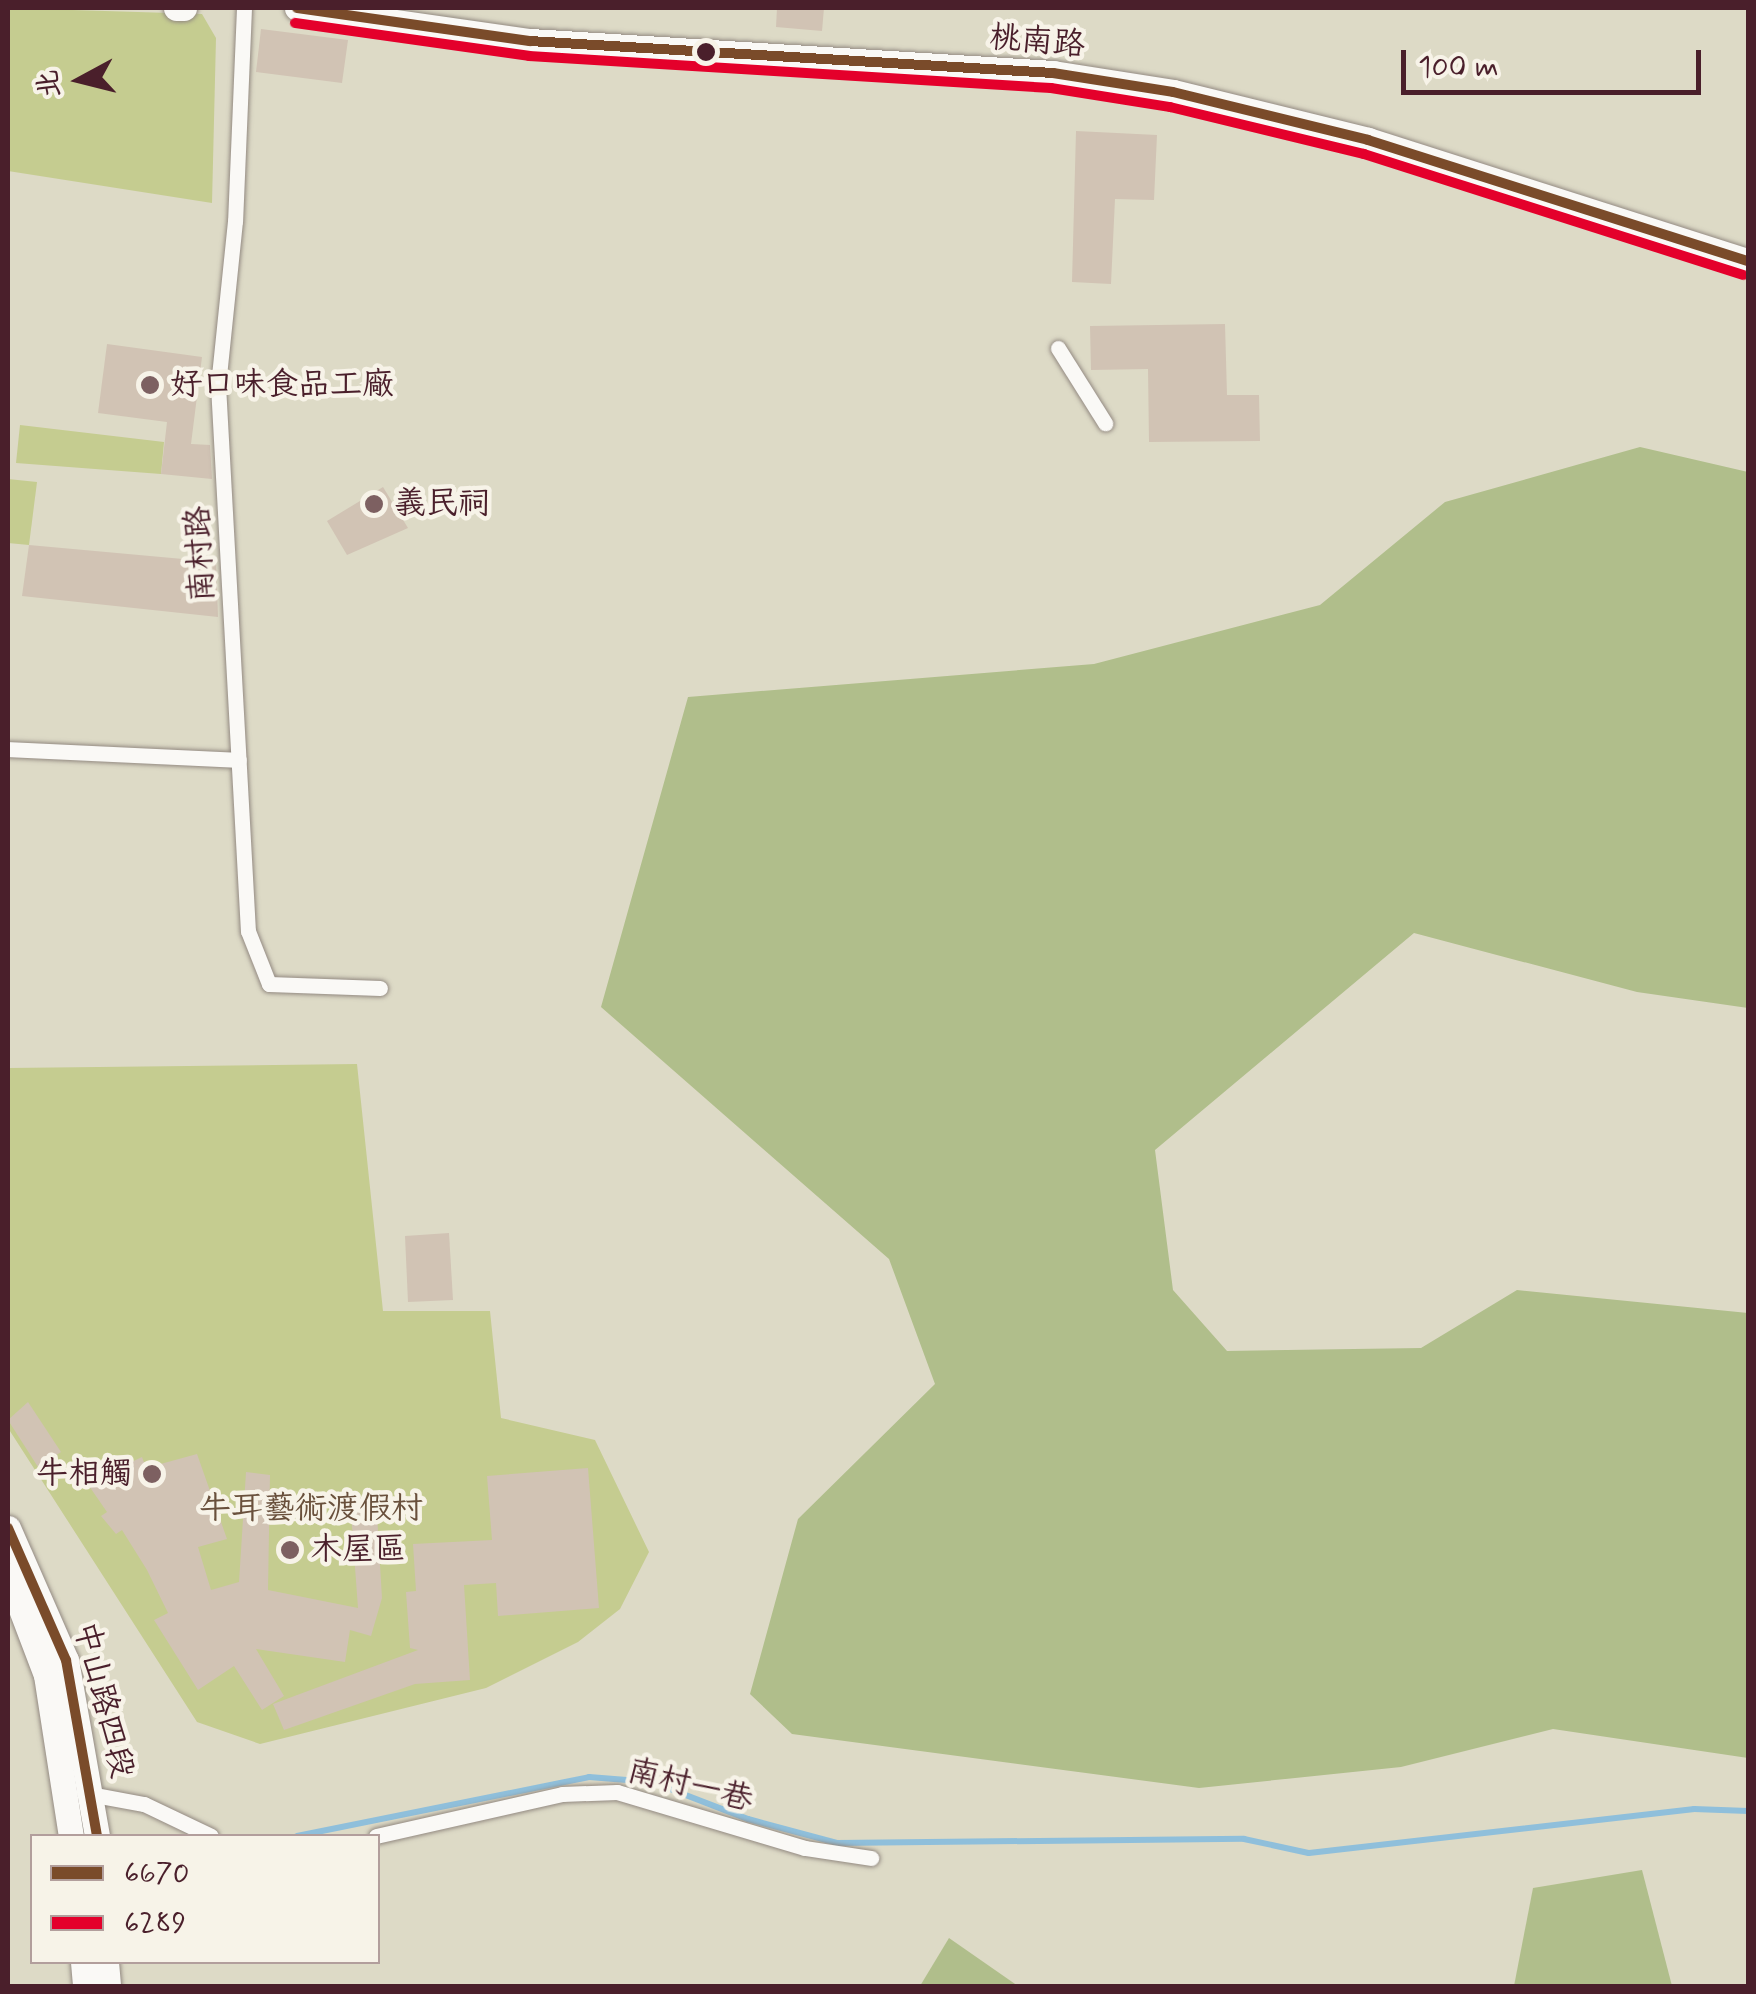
<!DOCTYPE html>
<html>
<head>
<meta charset="utf-8">
<style>
	body { margin:0 }
	#map { position:relative; width:1756px; height:1994px; overflow:hidden; background:#dddac6; font-family:Mynerve,"LXGW WenKai TC",sans-serif }
	div>[style] { position:absolute }
	.green>* { inset:0; background:#c5cc90 }
	.forest>* { inset:0; background:#b0be8b }
	.stream>* { height:6px; margin:-3px; padding:0 3px; transform-origin:3px; border-radius:3px; background:#8fbfdb }
	.building>* { inset:0; background:#d1c3b4 }
	.roads { filter:drop-shadow(0 0 2px #938a82) drop-shadow(0 0 2px #938a82) }
	.minor>* { height:15px; margin:-7.5px; padding:0 7.5px; transform-origin:7.5px; border-radius:7.5px; background:#faf9f6 }
	.primary>* { height:25px; margin:-12.5px; padding:0 12.5px; transform-origin:12.5px; border-radius:12.5px; background:#faf9f6 }
	.bus-1>* { height:10px; margin:-5px; padding:0 5px; transform-origin:5px; border-radius:5px; background:#7a4b2a }
	.bus-2>* { height:10px; margin:-5px; padding:0 5px; transform-origin:5px; border-radius:5px; background:#e4002b }
	.dots>* { width:28px; height:28px; translate:-50% -50%; box-sizing:border-box; border:5px solid #f7f3e8; border-radius:50% }
	span { translate:-50% -50%; white-space:nowrap; text-align:center; line-height:1.15; -webkit-text-stroke:9px #f7f3e8; paint-order:stroke }
	.street-label { font-size:32px; color:#4a1f2b }
	.poi-label { font-size:32px; color:#4a1f2b }
	.left { translate:0 -50%; text-align:left }
	.right { translate:-100% -50%; text-align:right }
	.park-label { font-size:32px; color:#69503c }
	.frame { position:absolute; inset:0; border:10px solid #4a1f2b; pointer-events:none }
	.legend { position:absolute; left:30px; top:1834px; width:350px; height:130px; box-sizing:border-box; background:#f7f3e8; border:2px solid #b29e9c; margin:0; padding:12px 18px; list-style:none; font-size:30px; color:#4a1f2b }
	.legend li { display:flex; align-items:center; gap:20px; height:50px }
	.legend b { width:50px; border:2px solid #b29e9c }
	.north { position:absolute; left:30px; top:30px; width:100px; height:100px; -webkit-text-stroke:8px #f7f3e8; paint-order:stroke; rotate:263deg; font-size:28px; font-weight:700; line-height:40px; text-align:center; color:#4a1f2b }
	.north::after { content:''; display:block; margin:auto; width:35px; height:45px; background:#4a1f2b; clip-path:polygon(50% 0,100% 100%,50% 72%,0 100%) }
	.scale { position:absolute; left:1401px; top:50px; width:300px; height:45px; box-sizing:border-box; border:5px solid #4a1f2b; border-top:0; padding-left:12px; font-size:30px; line-height:35px; white-space:nowrap; color:#4a1f2b; -webkit-text-stroke:8px #f7f3e8; paint-order:stroke }
</style>
</head>
<body>
<div id="map">
	<div class="green">
		<div style="clip-path:polygon(8px 8px,202px 14px,216px 38px,212px 203px,8px 171px)"></div>
		<div style="clip-path:polygon(20px 425px,164px 442px,161px 474px,16px 463px)"></div>
		<div style="clip-path:polygon(8px 479px,37px 482px,29px 545px,8px 543px)"></div>
		<div style="clip-path:polygon(357px 1064px,383px 1311px,490px 1311px,501px 1418px,595px 1440px,649px 1552px,620px 1609px,578px 1642px,486px 1688px,260px 1744px,197px 1722px,8px 1428px,8px 1068px)"></div>
	</div>
	<div class="forest">
		<div style="clip-path:polygon(1640px 447px,1748px 472px,1748px 1008px,1637px 992px,1414px 933px,1155px 1150px,1173px 1290px,1227px 1351px,1421px 1348px,1517px 1290px,1748px 1313px,1748px 1758px,1553px 1729px,1401px 1767px,1199px 1788px,792px 1734px,750px 1694px,798px 1519px,935px 1384px,889px 1259px,601px 1007px,688px 697px,1094px 664px,1320px 605px,1445px 502px)"></div>
		<div style="clip-path:polygon(1642px 1870px,1672px 1986px,1514px 1986px,1533px 1888px)"></div>
		<div style="clip-path:polygon(949px 1938px,1018px 1986px,920px 1986px)"></div>
	</div>
	<div class="stream">
		<div style="left:297px;top:1836px;width:298px;rotate:-11.4deg"></div>
		<div style="left:589px;top:1777px;width:63px;rotate:4.5deg"></div>
		<div style="left:652px;top:1782px;width:103px;rotate:21.1deg"></div>
		<div style="left:748px;top:1819px;width:92px;rotate:15.1deg"></div>
		<div style="left:837px;top:1843px;width:407px;rotate:-0.6deg"></div>
		<div style="left:1244px;top:1839px;width:66px;rotate:12.2deg"></div>
		<div style="left:1309px;top:1853px;width:388px;rotate:-6.5deg"></div>
		<div style="left:1694px;top:1809px;width:54px;rotate:2.1deg"></div>
	</div>
	<div class="building">
		<div style="clip-path:polygon(777px 8px,824px 8px,822px 31px,776px 27px)"></div>
		<div style="clip-path:polygon(261px 29px,348px 40px,342px 83px,256px 72px)"></div>
		<div style="clip-path:polygon(1076px 131px,1157px 135px,1154px 200px,1115px 199px,1111px 284px,1072px 282px)"></div>
		<div style="clip-path:polygon(1225px 324px,1227px 395px,1259px 395px,1260px 441px,1149px 442px,1148px 369px,1091px 370px,1090px 326px)"></div>
		<div style="clip-path:polygon(107px 344px,202px 357px,191px 444px,210px 445px,212px 479px,161px 474px,167px 422px,98px 413px)"></div>
		<div style="clip-path:polygon(383px 487px,408px 528px,347px 555px,327px 521px)"></div>
		<div style="clip-path:polygon(29px 545px,216px 562px,218px 617px,22px 596px)"></div>
		<div style="clip-path:polygon(449px 1233px,453px 1300px,408px 1302px,405px 1236px)"></div>
		<div style="clip-path:polygon(28px 1402px,61px 1452px,38px 1467px,8px 1420px)"></div>
		<div style="clip-path:polygon(197px 1454px,227px 1539px,198px 1547px,211px 1590px,239px 1582px,246px 1472px,270px 1475px,268px 1590px,358px 1608px,350px 1499px,376px 1497px,382px 1598px,371px 1636px,350px 1630px,345px 1662px,256px 1649px,284px 1696px,262px 1710px,234px 1666px,198px 1690px,154px 1620px,168px 1613px,147px 1570px,122px 1530px,116px 1534px,101px 1516px,107px 1512px,87px 1483px,142px 1457px,146px 1468px)"></div>
		<div style="clip-path:polygon(588px 1468px,599px 1608px,498px 1616px,496px 1583px,464px 1585px,470px 1680px,415px 1684px,284px 1730px,273px 1704px,418px 1650px,410px 1648px,406px 1592px,416px 1591px,413px 1544px,492px 1540px,487px 1476px)"></div>
	</div>
	<div class="roads">
		<div class="minor">
			<div style="left:244px;top:8px;width:213px;rotate:92.4deg"></div>
			<div style="left:235px;top:221px;width:165px;rotate:95.9deg"></div>
			<div style="left:218px;top:385px;width:547px;rotate:86.86deg"></div>
			<div style="left:248px;top:931px;width:57px;rotate:68.4deg"></div>
			<div style="left:269px;top:984px;width:111px;rotate:2.1deg"></div>
			<div style="left:1058px;top:348px;width:89px;rotate:57.9deg"></div>
			<div style="left:8px;top:749px;width:231px;rotate:2.7deg"></div>
			<div style="left:84px;top:1793px;width:61px;rotate:10.4deg"></div>
			<div style="left:144px;top:1804px;width:74px;rotate:25.5deg"></div>
			<div style="left:376px;top:1836px;width:191px;rotate:-12.7deg"></div>
			<div style="left:562px;top:1794px;width:55px;rotate:-2.1deg"></div>
			<div style="left:617px;top:1792px;width:196px;rotate:16.6deg"></div>
			<div style="left:805px;top:1848px;width:67px;rotate:8.6deg"></div>
		</div>
		<div class="primary">
			<div style="left:176px;top:8px;width:8px"></div>
			<div style="left:297px;top:8px;width:235px;rotate:8.1deg"></div>
			<div style="left:530px;top:41px;width:524px;rotate:3.5deg"></div>
			<div style="left:1053px;top:73px;width:121px;rotate:9deg"></div>
			<div style="left:1173px;top:92px;width:201px;rotate:13.8deg"></div>
			<div style="left:1368px;top:140px;width:399px;rotate:17.7deg"></div>
			<div style="left:8px;top:1528px;width:144px;rotate:66.3deg"></div>
			<div style="left:66px;top:1660px;width:179px;rotate:80deg"></div>
			<div style="left:8px;top:1575px;width:107px;rotate:69.2deg"></div>
			<div style="left:46px;top:1675px;width:163px;rotate:81.2deg"></div>
			<div style="left:83px;top:1962px;width:24px;rotate:85deg"></div>
			<div style="left:106px;top:1962px;width:24px;rotate:85deg"></div>
		</div>
	</div>
	<div class="bus-1">
		<div style="left:297px;top:8px;width:235px;rotate:8.1deg"></div>
		<div style="left:530px;top:41px;width:524px;rotate:3.5deg"></div>
		<div style="left:1053px;top:73px;width:121px;rotate:9deg"></div>
		<div style="left:1173px;top:92px;width:201px;rotate:13.8deg"></div>
		<div style="left:1368px;top:140px;width:399px;rotate:17.7deg"></div>
		<div style="left:8px;top:1528px;width:144px;rotate:66.3deg"></div>
		<div style="left:66px;top:1660px;width:179px;rotate:80deg"></div>
	</div>
	<div class="bus-2">
		<div style="left:295px;top:23px;width:236px;rotate:8deg"></div>
		<div style="left:529px;top:56px;width:523px;rotate:3.51deg"></div>
		<div style="left:1051px;top:88px;width:121px;rotate:9.1deg"></div>
		<div style="left:1170px;top:107px;width:200px;rotate:13.6deg"></div>
		<div style="left:1364px;top:154px;width:398px;rotate:17.7deg"></div>
	</div>
	<div class="dots">
		<div style="left:706px;top:52px;background:#4a1f2b"></div>
		<div style="left:150px;top:385px;background:#7d6061"></div>
		<div style="left:374px;top:504px;background:#7d6061"></div>
		<div style="left:152px;top:1474px;background:#7d6061"></div>
		<div style="left:290px;top:1550px;background:#7d6061"></div>
	</div>
	<div class="street-label">
		<span style="left:1037px;top:42px;rotate:5deg">桃南路</span>
		<span style="left:201px;top:554px;rotate:-93deg">南村路</span>
		<span style="left:103px;top:1700px;rotate:76deg">中山路四段</span>
		<span style="left:690px;top:1786px;rotate:14deg">南村一巷</span>
	</div>
	<div class="poi-label">
		<span class="left" style="left:170px;top:385px">好口味食品工廠</span>
		<span class="left" style="left:394px;top:504px">義民祠</span>
		<span class="right" style="left:132px;top:1474px">牛相觸</span>
		<span class="left" style="left:310px;top:1550px">木屋區</span>
	</div>
	<div class="park-label">
		<span style="left:311px;top:1509px">牛耳藝術渡假村</span>
	</div>
	<div class="frame"></div>
	<ul class="legend">
	<li><b style="height:12px;background:#7a4b2a"></b>6670</li>
	<li><b style="height:12px;background:#e4002b"></b>6289</li>
	</ul>
	<div class="north">北</div>
	<div class="scale">100 m</div>
</div>
</body>
</html>
